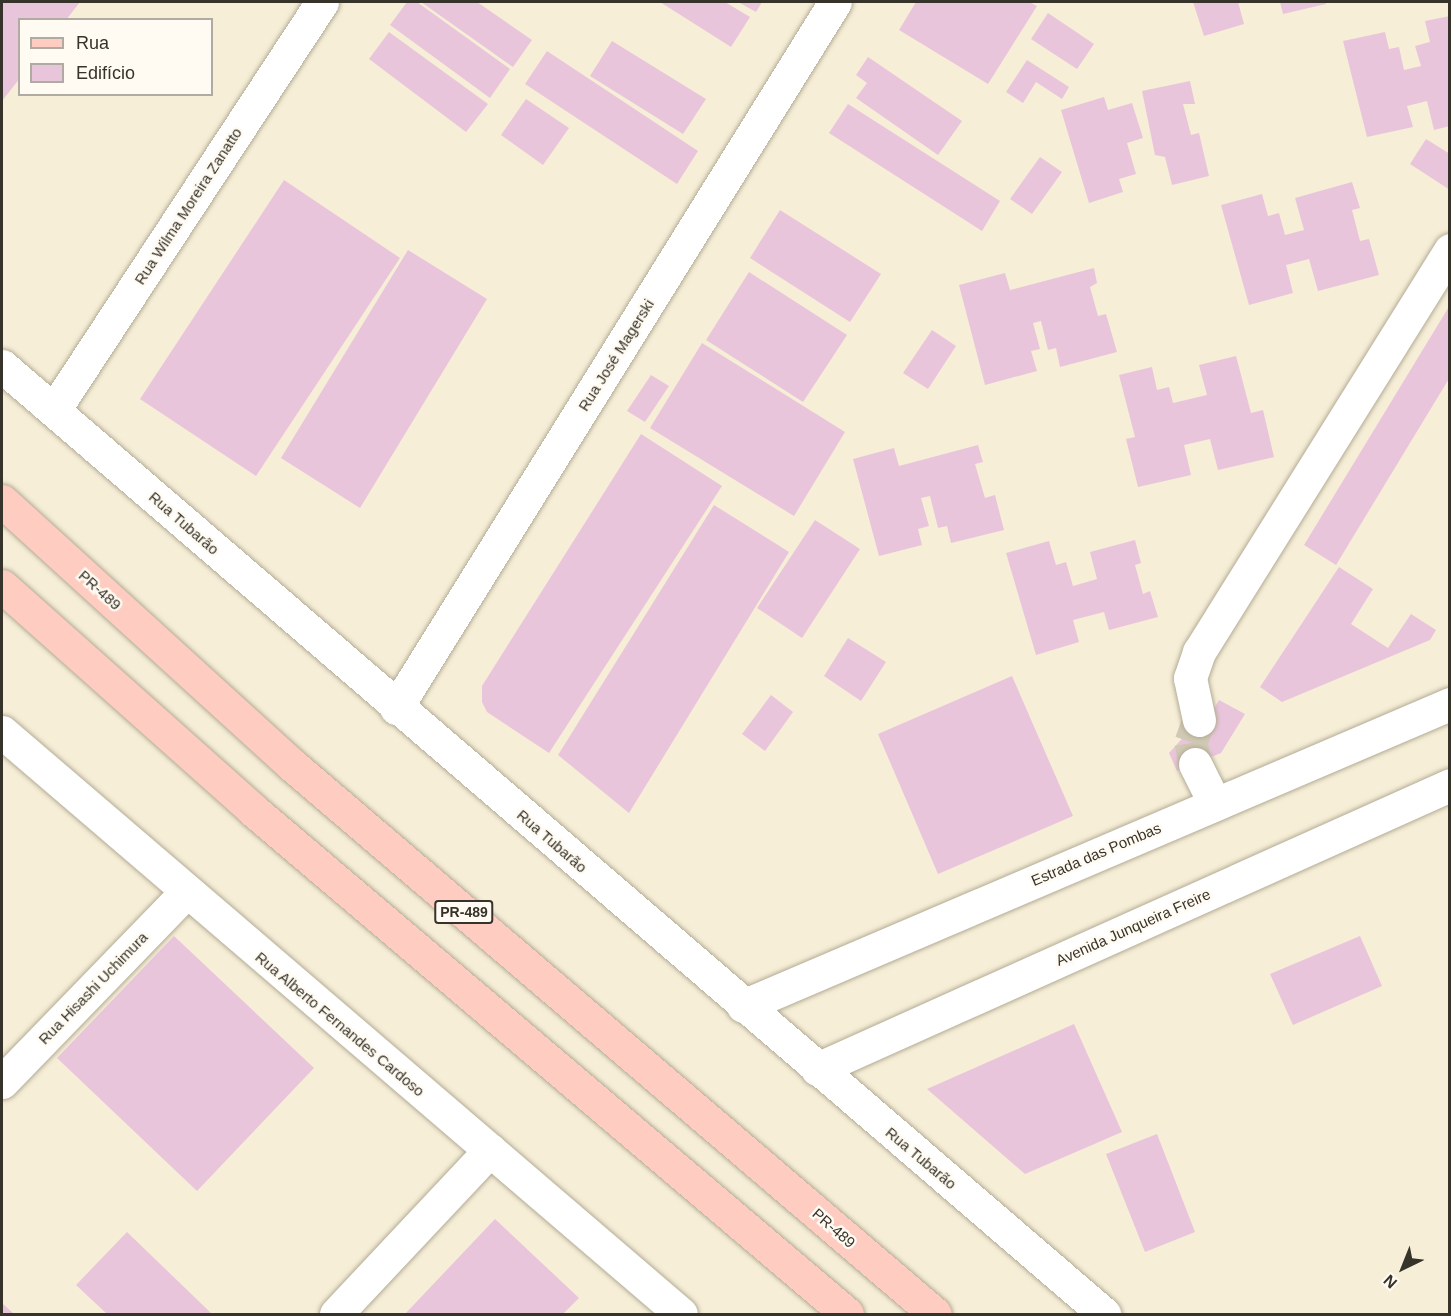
<!DOCTYPE html>
<html>
<head>
<meta charset="utf-8">
<style>
	body { margin:0 }
	#map { position:relative; width:1451px; height:1316px; overflow:hidden; background:#f6eed7; font-family:Arial,sans-serif }
	div>[style] { position:absolute }
	.building>* { inset:0; background:#e9c5dc }
	.street-tunnel>* { height:33px; margin-top:-16.5px; transform-origin:0; background:repeating-linear-gradient(90deg,#d0c9b4 0 33px,transparent 0 49px) }
	.roads { filter:drop-shadow(0 0 2px #b3ab95) drop-shadow(0 0 2px #b3ab95) }
	.street>* { height:33px; margin:-16.5px; padding:0 16.5px; transform-origin:16.5px; border-radius:16.5px; background:#fff }
	.primary>* { height:33px; margin:-16.5px; padding:0 16.5px; transform-origin:16.5px; border-radius:16.5px; background:#feccc1 }
	span { translate:-50% -50%; white-space:nowrap; text-align:center; line-height:1.15; -webkit-text-stroke:5px #fffbf2; paint-order:stroke }
	.shield-label span { padding:2px 4px; background:#fffbf2; border:2px solid; border-radius:4px; -webkit-text-stroke-width:0 }
	.shield-label { font-size:14px; color:#36332a; font-weight:700 }
	.street-label { font-size:15px; color:#36332a }
	.frame { position:absolute; inset:0; border:3px solid #36332a; pointer-events:none }
	.legend { position:absolute; left:18px; top:18px; width:195px; height:78px; box-sizing:border-box; background:#fffbf2; border:2px solid #afaba2; margin:0; padding:8px 10px; list-style:none; font-size:18px; color:#36332a }
	.legend li { display:flex; align-items:center; gap:12px; height:30px }
	.legend b { width:30px; border:2px solid #afaba2 }
	.north { position:absolute; left:1373px; top:1238px; width:60px; height:60px; -webkit-text-stroke:4px #fffbf2; paint-order:stroke; rotate:223deg; font-size:16px; font-weight:700; line-height:24px; text-align:center; color:#36332a }
	.north::after { content:''; display:block; margin:auto; width:21px; height:27px; background:#36332a; clip-path:polygon(50% 0,100% 100%,50% 72%,0 100%) }
</style>
</head>
<body>
<div id="map">
	<div class="building">
		<div style="clip-path:polygon(2px 2px,80px 2px,66px 20px,20px 20px,20px 78px,2px 101px)"></div>
		<div style="clip-path:polygon(407px 2px,417px 2px,510px 69px,490px 98px,390px 25px)"></div>
		<div style="clip-path:polygon(421px 2px,477px 2px,532px 40px,513px 67px)"></div>
		<div style="clip-path:polygon(660px 2px,725px 2px,750px 17px,731px 47px)"></div>
		<div style="clip-path:polygon(738px 2px,762px 2px,756px 12px)"></div>
		<div style="clip-path:polygon(916px 2px,1029px 2px,1037px 6px,988px 84px,899px 30px)"></div>
		<div style="clip-path:polygon(1193px 2px,1238px 2px,1244px 24px,1204px 36px)"></div>
		<div style="clip-path:polygon(1280px 2px,1325px 2px,1326px 4px,1283px 14px)"></div>
		<div style="clip-path:polygon(1048px 13px,1094px 44px,1077px 69px,1031px 39px)"></div>
		<div style="clip-path:polygon(1450px 16px,1450px 126px,1434px 130px,1427px 101px,1407px 106px,1413px 127px,1367px 137px,1343px 41px,1385px 32px,1389px 49px,1399px 47px,1404px 70px,1421px 66px,1415px 46px,1430px 42px,1425px 21px)"></div>
		<div style="clip-path:polygon(389px 32px,488px 104px,466px 132px,369px 59px)"></div>
		<div style="clip-path:polygon(612px 41px,706px 99px,683px 134px,590px 76px)"></div>
		<div style="clip-path:polygon(547px 51px,698px 151px,677px 184px,525px 84px)"></div>
		<div style="clip-path:polygon(868px 57px,962px 121px,938px 155px,856px 98px,867px 83px,856px 75px)"></div>
		<div style="clip-path:polygon(1027px 60px,1069px 87px,1062px 99px,1036px 82px,1023px 103px,1006px 92px)"></div>
		<div style="clip-path:polygon(1190px 81px,1195px 104px,1183px 104px,1191px 135px,1199px 133px,1209px 176px,1172px 185px,1165px 157px,1155px 155px,1142px 91px)"></div>
		<div style="clip-path:polygon(1104px 97px,1108px 110px,1132px 103px,1143px 138px,1127px 143px,1136px 174px,1119px 179px,1123px 192px,1089px 203px,1061px 110px)"></div>
		<div style="clip-path:polygon(526px 99px,569px 128px,543px 165px,501px 135px)"></div>
		<div style="clip-path:polygon(848px 104px,1000px 201px,982px 231px,829px 133px)"></div>
		<div style="clip-path:polygon(1426px 139px,1450px 154px,1450px 190px,1410px 164px)"></div>
		<div style="clip-path:polygon(1040px 157px,1062px 172px,1032px 214px,1010px 199px)"></div>
		<div style="clip-path:polygon(284px 180px,400px 258px,256px 476px,140px 399px)"></div>
		<div style="clip-path:polygon(1352px 182px,1360px 208px,1352px 210px,1360px 241px,1369px 239px,1379px 275px,1318px 291px,1309px 259px,1286px 265px,1293px 293px,1249px 305px,1221px 205px,1262px 194px,1268px 216px,1279px 213px,1285px 235px,1304px 230px,1295px 198px)"></div>
		<div style="clip-path:polygon(780px 210px,881px 274px,850px 322px,750px 258px)"></div>
		<div style="clip-path:polygon(408px 250px,487px 299px,360px 508px,281px 458px)"></div>
		<div style="clip-path:polygon(1094px 268px,1097px 283px,1090px 287px,1098px 316px,1106px 314px,1117px 352px,1060px 367px,1056px 348px,1048px 350px,1041px 321px,1033px 323px,1040px 349px,1031px 351px,1037px 371px,985px 385px,959px 285px,1005px 273px,1010px 290px)"></div>
		<div style="clip-path:polygon(749px 272px,847px 335px,803px 402px,706px 340px)"></div>
		<div style="clip-path:polygon(1450px 305px,1450px 377px,1336px 565px,1304px 545px)"></div>
		<div style="clip-path:polygon(932px 330px,956px 346px,928px 389px,903px 373px)"></div>
		<div style="clip-path:polygon(702px 343px,845px 432px,794px 516px,650px 428px)"></div>
		<div style="clip-path:polygon(1236px 356px,1251px 413px,1263px 410px,1274px 457px,1218px 470px,1210px 439px,1184px 445px,1191px 475px,1138px 487px,1126px 439px,1135px 437px,1119px 375px,1152px 367px,1157px 390px,1169px 387px,1173px 403px,1207px 395px,1199px 365px)"></div>
		<div style="clip-path:polygon(651px 375px,669px 386px,645px 422px,627px 411px)"></div>
		<div style="clip-path:polygon(641px 434px,722px 486px,549px 753px,487px 712px,482px 702px,482px 686px)"></div>
		<div style="clip-path:polygon(978px 445px,983px 462px,975px 464px,985px 498px,995px 495px,1004px 530px,951px 543px,947px 526px,938px 528px,930px 496px,921px 498px,929px 526px,918px 529px,922px 545px,879px 556px,853px 459px,894px 448px,899px 466px)"></div>
		<div style="clip-path:polygon(714px 505px,789px 552px,629px 813px,558px 755px)"></div>
		<div style="clip-path:polygon(815px 520px,860px 549px,802px 638px,757px 608px)"></div>
		<div style="clip-path:polygon(1135px 540px,1141px 563px,1135px 565px,1143px 594px,1150px 591px,1158px 617px,1109px 630px,1104px 612px,1073px 620px,1079px 642px,1036px 655px,1006px 553px,1049px 541px,1056px 565px,1066px 562px,1073px 586px,1097px 579px,1090px 552px)"></div>
		<div style="clip-path:polygon(1339px 567px,1373px 589px,1351px 624px,1388px 648px,1411px 614px,1436px 630px,1430px 640px,1282px 702px,1260px 687px)"></div>
		<div style="clip-path:polygon(848px 638px,886px 662px,861px 701px,824px 676px)"></div>
		<div style="clip-path:polygon(1012px 676px,1073px 816px,938px 874px,878px 734px)"></div>
		<div style="clip-path:polygon(771px 695px,793px 712px,765px 751px,742px 734px)"></div>
		<div style="clip-path:polygon(1219px 700px,1245px 714px,1221px 753px,1177px 771px,1169px 753px,1199px 720px,1195px 742px)"></div>
		<div style="clip-path:polygon(174px 936px,314px 1068px,197px 1191px,57px 1058px)"></div>
		<div style="clip-path:polygon(1360px 936px,1382px 986px,1293px 1025px,1270px 974px)"></div>
		<div style="clip-path:polygon(1074px 1024px,1122px 1132px,1025px 1174px,927px 1089px)"></div>
		<div style="clip-path:polygon(1157px 1134px,1195px 1232px,1145px 1252px,1106px 1154px)"></div>
		<div style="clip-path:polygon(495px 1219px,579px 1298px,563px 1314px,405px 1314px)"></div>
		<div style="clip-path:polygon(127px 1232px,212px 1314px,107px 1314px,76px 1285px)"></div>
		<div style="clip-path:polygon(2px 1303px,14px 1314px,2px 1314px)"></div>
	</div>
	<div class="street-tunnel">
		<div style="left:1195px;top:764px;width:22px;rotate:-100deg"></div>
		<div style="left:1191px;top:742px;width:23px;rotate:-70deg"></div>
	</div>
	<div class="roads">
		<div class="street">
			<div style="left:2px;top:366px;width:1454px;rotate:40.7deg"></div>
			<div style="left:54px;top:410px;width:488px;rotate:-56.7deg"></div>
			<div style="left:396px;top:708px;width:831px;rotate:-58.13deg"></div>
			<div style="left:1199px;top:720px;width:43px;rotate:-102.1deg"></div>
			<div style="left:1190px;top:678px;width:28px;rotate:-71deg"></div>
			<div style="left:1199px;top:652px;width:474px;rotate:-58deg"></div>
			<div style="left:2px;top:732px;width:894px;rotate:40.6deg"></div>
			<div style="left:1195px;top:764px;width:42px;rotate:63.4deg"></div>
			<div style="left:743px;top:1006px;width:769px;rotate:-23.13deg"></div>
			<div style="left:817px;top:1069px;width:694px;rotate:-24.16deg"></div>
			<div style="left:2px;top:1082px;width:263px;rotate:-45.9deg"></div>
			<div style="left:336px;top:1314px;width:225px;rotate:-46.8deg"></div>
		</div>
		<div class="primary">
			<div style="left:2px;top:501px;width:392px;rotate:42.3deg"></div>
			<div style="left:292px;top:765px;width:845px;rotate:40.49deg"></div>
			<div style="left:2px;top:586px;width:336px;rotate:41.7deg"></div>
			<div style="left:253px;top:810px;width:779px;rotate:40.31deg"></div>
		</div>
	</div>
	<div class="shield-label">
		<span style="left:464px;top:912px">PR-489</span>
	</div>
	<div class="street-label">
		<span style="left:188px;top:206px;rotate:-57deg">Rua Wilma Moreira Zanatto</span>
		<span style="left:616px;top:355px;rotate:-58deg">Rua José Magerski</span>
		<span style="left:184px;top:523px;rotate:41deg">Rua Tubarão</span>
		<span style="left:100px;top:590px;rotate:42deg">PR-489</span>
		<span style="left:552px;top:841px;rotate:41deg">Rua Tubarão</span>
		<span style="left:1096px;top:854px;rotate:-23deg">Estrada das Pombas</span>
		<span style="left:1133px;top:927px;rotate:-24deg">Avenida Junqueira Freire</span>
		<span style="left:93px;top:988px;rotate:-46deg">Rua Hisashi Uchimura</span>
		<span style="left:340px;top:1024px;rotate:40deg">Rua Alberto Fernandes Cardoso</span>
		<span style="left:921px;top:1158px;rotate:40deg">Rua Tubarão</span>
		<span style="left:834px;top:1228px;rotate:41deg">PR-489</span>
	</div>
	<div class="frame"></div>
	<ul class="legend">
	<li><b style="height:8px;background:#feccc1"></b>Rua</li>
	<li><b style="height:16px;background:#e9c5dc"></b>Edifício</li>
	</ul>
	<div class="north">N</div>
</div>
</body>
</html>
